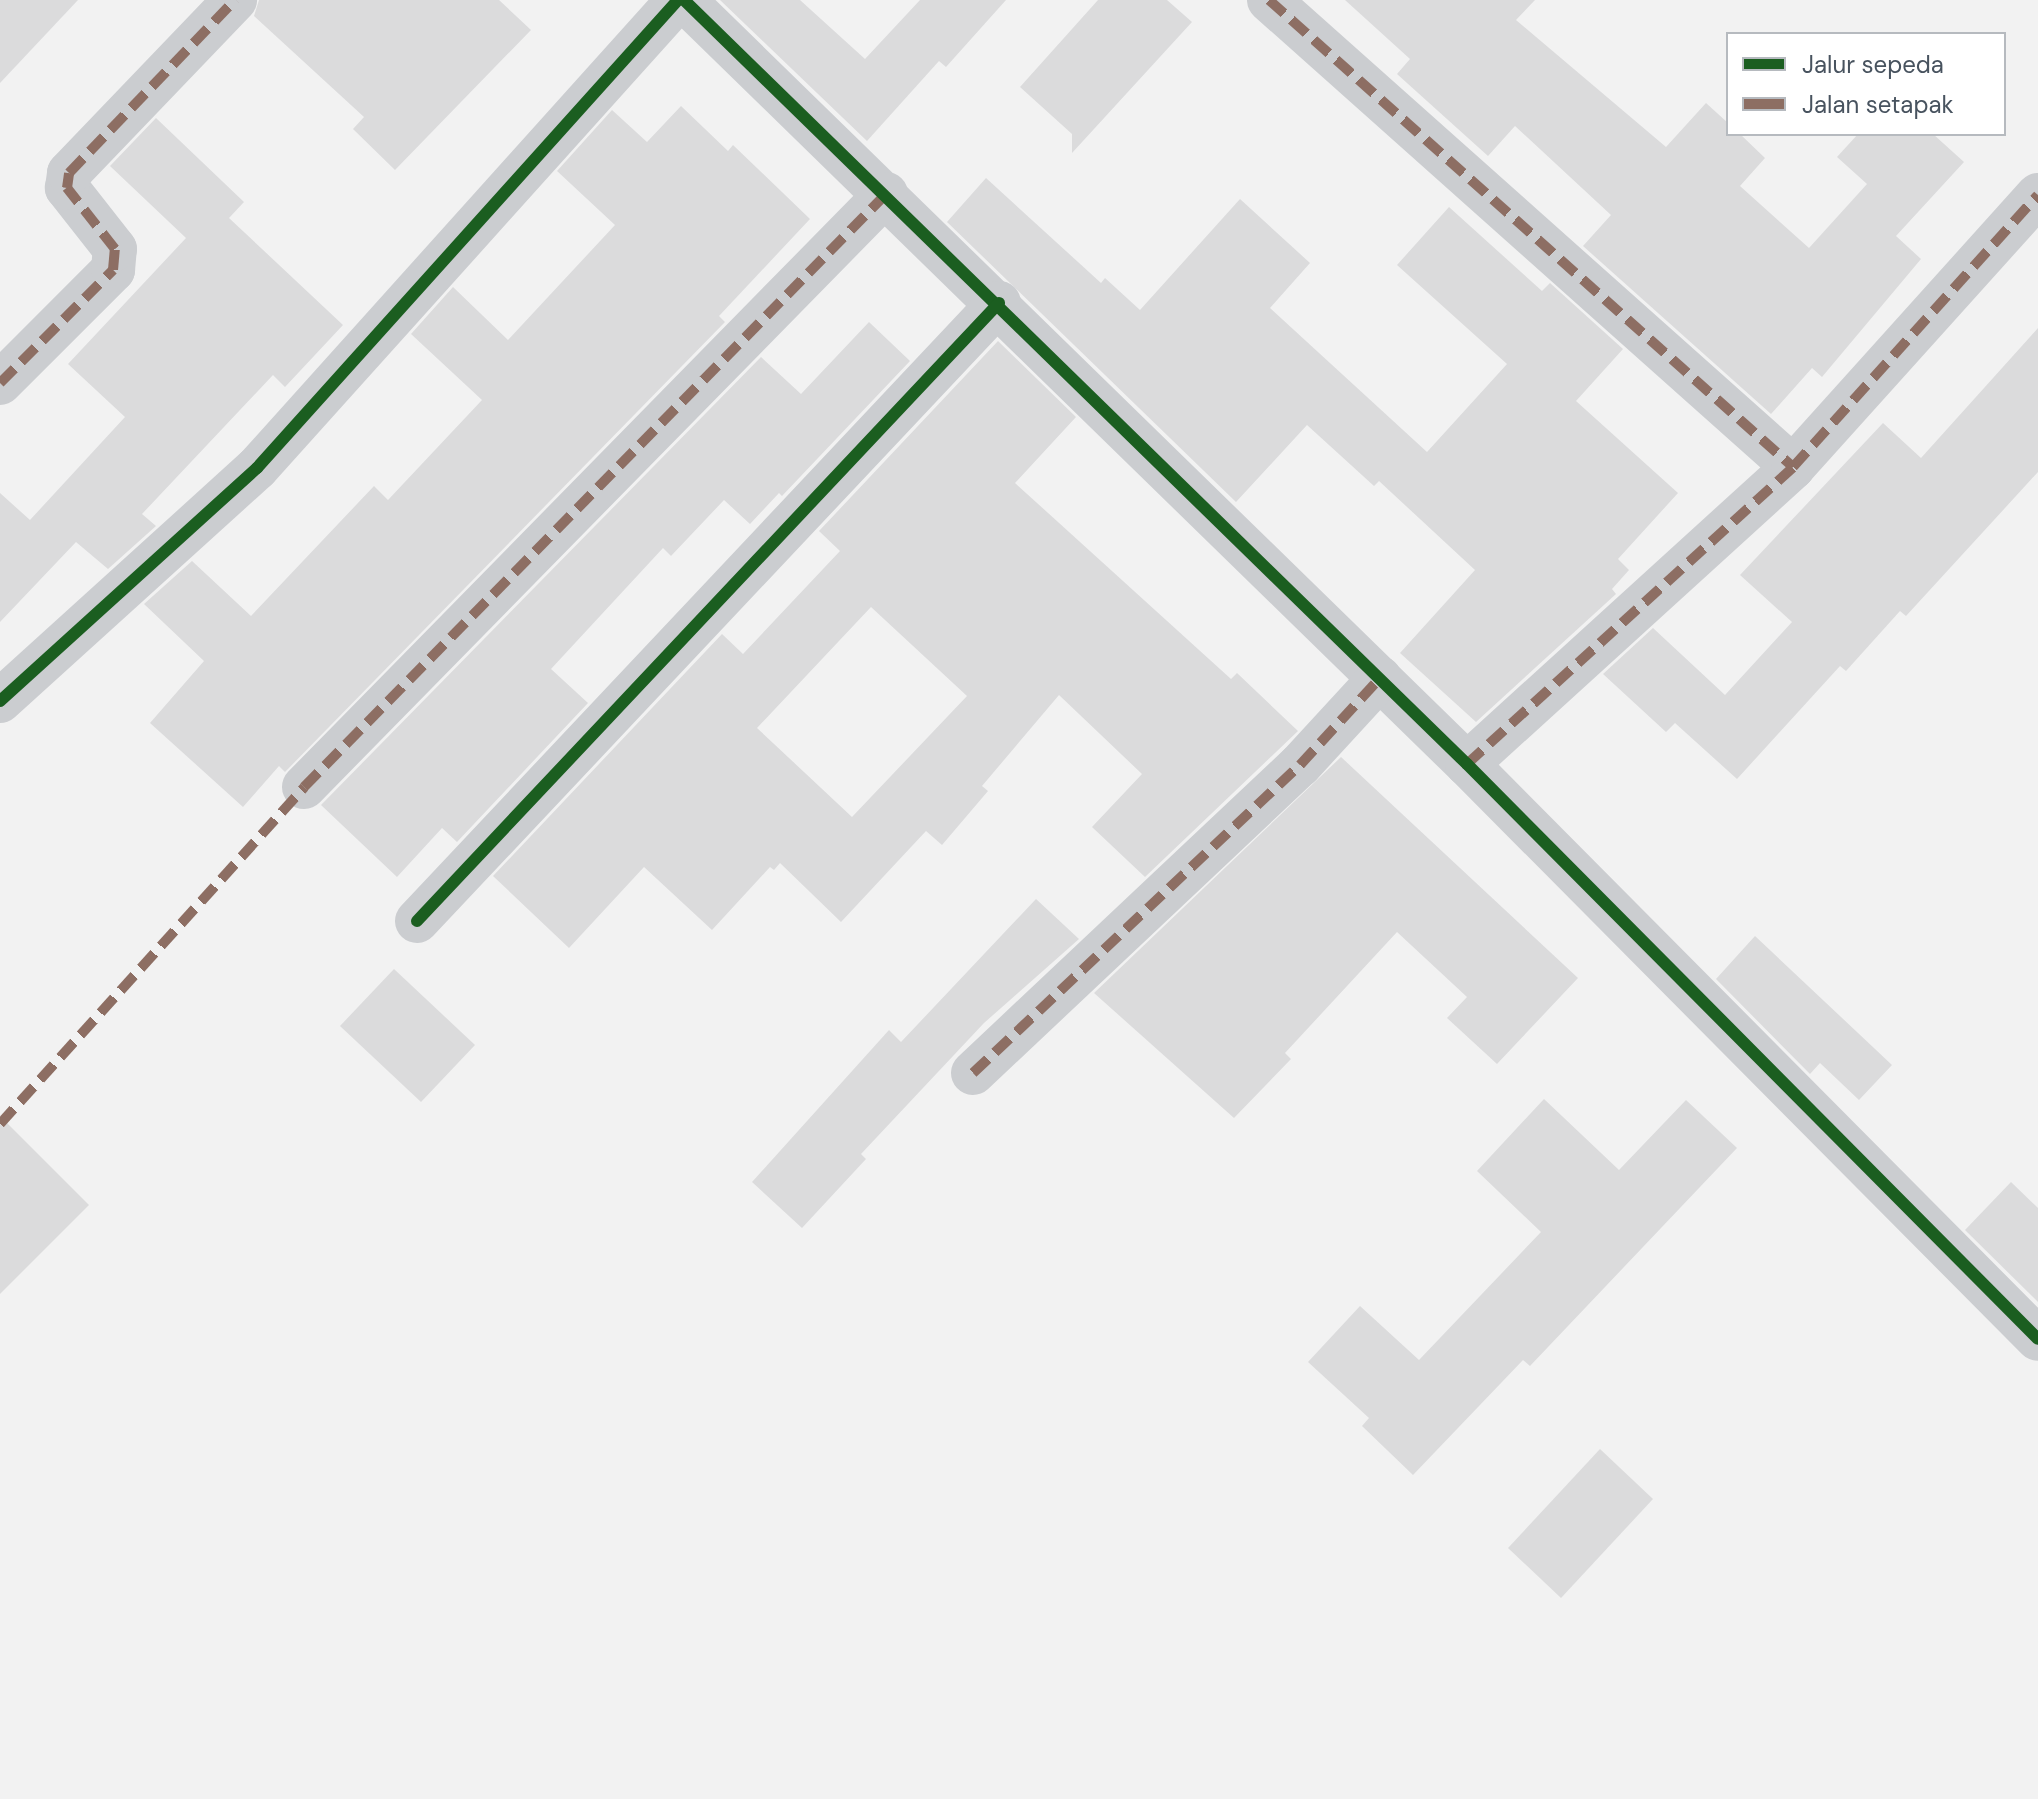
<!DOCTYPE html>
<html>
<head>
<meta charset="utf-8">
<style>
	body { margin:0 }
	#map { position:relative; width:2038px; height:1799px; overflow:hidden; background:#f2f2f2; font-family:"DM Sans",sans-serif }
	div>[style] { position:absolute }
	.building>* { inset:0; background:#dbdbdc }
	.street>* { height:44px; margin:-22px; padding:0 22px; transform-origin:22px; border-radius:22px; background:#cbcdd0 }
	.quiet>* { height:10px; margin-top:-5px; transform-origin:0; background:repeating-linear-gradient(90deg,#8d6e63 0 20px,transparent 0 30px) }
	.cycleway>* { height:12px; margin:-6px; padding:0 6px; transform-origin:6px; border-radius:6px; background:#1b5e20 }
	span { translate:-50% -50%; white-space:nowrap; text-align:center; line-height:1.15; -webkit-text-stroke:7px #fff; paint-order:stroke }
	.legend { position:absolute; left:1726px; top:32px; width:280px; height:104px; box-sizing:border-box; background:#fff; border:2px solid #b6babf; margin:0; padding:10px 14px; list-style:none; font-size:24px; color:#48535f }
	.legend li { display:flex; align-items:center; gap:16px; height:40px }
	.legend b { width:40px; border:2px solid #b6babf }
</style>
</head>
<body>
<div id="map">
	<div class="building">
		<div style="clip-path:polygon(0 0,78px 0,0 83px)"></div>
		<div style="clip-path:polygon(259px 0,499px 0,531px 30px,395px 170px,353px 129px,364px 117px,254px 16px)"></div>
		<div style="clip-path:polygon(720px 0,800px 0,865px 59px,920px 0,1006px 0,946px 67px,939px 61px,867px 141px)"></div>
		<div style="clip-path:polygon(1098px 0,1167px 0,1192px 22px,1072px 153px,1072px 134px,1020px 87px)"></div>
		<div style="clip-path:polygon(1345px 0,1535px 0,1516px 20px,1666px 147px,1706px 103px,1728px 123px,1728px 134px,1740px 134px,1765px 158px,1740px 186px,1809px 248px,1867px 184px,1837px 157px,1858px 134px,1933px 134px,1964px 162px,1896px 236px,1921px 259px,1822px 377px,1812px 368px,1771px 414px,1583px 246px,1611px 215px,1515px 126px,1488px 156px,1397px 74px,1410px 59px)"></div>
		<div style="clip-path:polygon(681px 106px,728px 151px,733px 145px,810px 219px,719px 316px,725px 322px,285px 772px,279px 766px,243px 807px,150px 723px,204px 661px,144px 604px,192px 561px,251px 616px,374px 486px,388px 500px,482px 400px,411px 334px,453px 287px,508px 340px,615px 225px,557px 171px,612px 110px,647px 142px)"></div>
		<div style="clip-path:polygon(156px 118px,244px 202px,229px 218px,343px 325px,285px 387px,273px 375px,142px 514px,156px 526px,108px 569px,76px 542px,0 622px,0 493px,30px 520px,125px 417px,68px 364px,186px 238px,110px 166px)"></div>
		<div style="clip-path:polygon(986px 178px,1101px 283px,1105px 278px,1140px 310px,1240px 199px,1310px 263px,1270px 308px,1427px 452px,1507px 364px,1397px 265px,1449px 207px,1542px 291px,1550px 283px,1623px 349px,1576px 401px,1678px 493px,1618px 559px,1629px 570px,1612px 589px,1616px 594px,1476px 722px,1400px 653px,1475px 570px,1379px 481px,1374px 486px,1307px 425px,1236px 502px,947px 222px)"></div>
		<div style="clip-path:polygon(869px 322px,910px 361px,782px 496px,779px 493px,750px 524px,724px 500px,671px 556px,663px 548px,551px 669px,588px 703px,457px 842px,442px 828px,397px 877px,321px 805px,761px 357px,801px 394px)"></div>
		<div style="clip-path:polygon(2038px 328px,2038px 472px,1906px 616px,1900px 611px,1846px 671px,1840px 666px,1737px 779px,1675px 723px,1666px 732px,1603px 674px,1653px 628px,1725px 695px,1792px 622px,1740px 575px,1883px 423px,1921px 458px)"></div>
		<div style="clip-path:polygon(evenodd,998px 341px,1076px 417px,1015px 483px,1231px 679px,1237px 673px,1298px 731px,1145px 877px,1092px 827px,1142px 774px,1059px 695px,982px 786px,988px 791px,942px 845px,926px 831px,841px 922px,780px 863px,774px 870px,770px 867px,712px 930px,644px 867px,569px 948px,493px 876px,722px 634px,743px 654px,840px 551px,819px 531px,998px 341px,871px 607px,967px 696px,852px 817px,757px 728px,871px 607px)"></div>
		<div style="clip-path:polygon(1341px 757px,1578px 978px,1497px 1064px,1447px 1018px,1467px 997px,1397px 932px,1285px 1053px,1291px 1059px,1234px 1118px,1094px 993px)"></div>
		<div style="clip-path:polygon(1036px 899px,1079px 939px,984px 1023px,861px 1154px,866px 1159px,802px 1228px,752px 1182px,889px 1030px,901px 1042px)"></div>
		<div style="clip-path:polygon(1755px 936px,1892px 1065px,1859px 1100px,1820px 1063px,1810px 1074px,1716px 979px)"></div>
		<div style="clip-path:polygon(394px 969px,475px 1045px,421px 1102px,340px 1026px)"></div>
		<div style="clip-path:polygon(1544px 1099px,1619px 1170px,1686px 1100px,1737px 1148px,1530px 1366px,1523px 1360px,1413px 1475px,1362px 1426px,1369px 1418px,1308px 1362px,1360px 1306px,1419px 1360px,1541px 1232px,1477px 1171px)"></div>
		<div style="clip-path:polygon(0 1116px,89px 1205px,0 1294px)"></div>
		<div style="clip-path:polygon(2011px 1182px,2038px 1208px,2038px 1302px,1965px 1230px)"></div>
		<div style="clip-path:polygon(1600px 1449px,1653px 1499px,1561px 1598px,1508px 1548px)"></div>
	</div>
	<div class="street">
		<div style="left:684px;top:0;width:1094px;rotate:44.3deg"></div>
		<div style="left:1467px;top:764px;width:810px;rotate:45.2deg"></div>
		<div style="left:1269px;top:0;width:702px;rotate:41.71deg"></div>
		<div style="left:0;top:383px;width:160px;rotate:-45deg"></div>
		<div style="left:113px;top:270px;width:21px;rotate:-85deg"></div>
		<div style="left:115px;top:249px;width:78px;rotate:-128.2deg"></div>
		<div style="left:67px;top:188px;width:15px;rotate:-82deg"></div>
		<div style="left:69px;top:173px;width:240px;rotate:-46.2deg"></div>
		<div style="left:0;top:701px;width:347px;rotate:-42.2deg"></div>
		<div style="left:257px;top:468px;width:629px;rotate:-48.03deg"></div>
		<div style="left:1467px;top:764px;width:441px;rotate:-42.3deg"></div>
		<div style="left:1793px;top:467px;width:366px;rotate:-48deg"></div>
		<div style="left:304px;top:787px;width:831px;rotate:-45.54deg"></div>
		<div style="left:417px;top:921px;width:849px;rotate:-46.72deg"></div>
		<div style="left:973px;top:1073px;width:449px;rotate:-43.3deg"></div>
		<div style="left:1300px;top:765px;width:118px;rotate:-47.4deg"></div>
	</div>
	<div class="quiet">
		<div style="left:1269px;top:0;width:702px;rotate:41.71deg"></div>
		<div style="left:0;top:383px;width:160px;rotate:-45deg"></div>
		<div style="left:113px;top:270px;width:21px;rotate:-85deg"></div>
		<div style="left:115px;top:249px;width:78px;rotate:-128.2deg"></div>
		<div style="left:67px;top:188px;width:15px;rotate:-82deg"></div>
		<div style="left:69px;top:173px;width:240px;rotate:-46.2deg"></div>
		<div style="left:1467px;top:764px;width:441px;rotate:-42.3deg"></div>
		<div style="left:1793px;top:467px;width:366px;rotate:-48deg"></div>
		<div style="left:973px;top:1073px;width:449px;rotate:-43.3deg"></div>
		<div style="left:1300px;top:765px;width:118px;rotate:-47.4deg"></div>
		<div style="left:0;top:1124px;width:454px;rotate:-47.9deg"></div>
		<div style="left:304px;top:787px;width:831px;rotate:-45.54deg"></div>
	</div>
	<div class="cycleway">
		<div style="left:684px;top:0;width:1094px;rotate:44.3deg"></div>
		<div style="left:1467px;top:764px;width:810px;rotate:45.2deg"></div>
		<div style="left:0;top:701px;width:347px;rotate:-42.2deg"></div>
		<div style="left:257px;top:468px;width:629px;rotate:-48.03deg"></div>
		<div style="left:417px;top:921px;width:849px;rotate:-46.72deg"></div>
	</div>
	<ul class="legend">
	<li><b style="height:10px;background:#1b5e20"></b>Jalur sepeda</li>
	<li><b style="height:10px;background:#8d6e63"></b>Jalan setapak</li>
	</ul>
</div>
</body>
</html>
